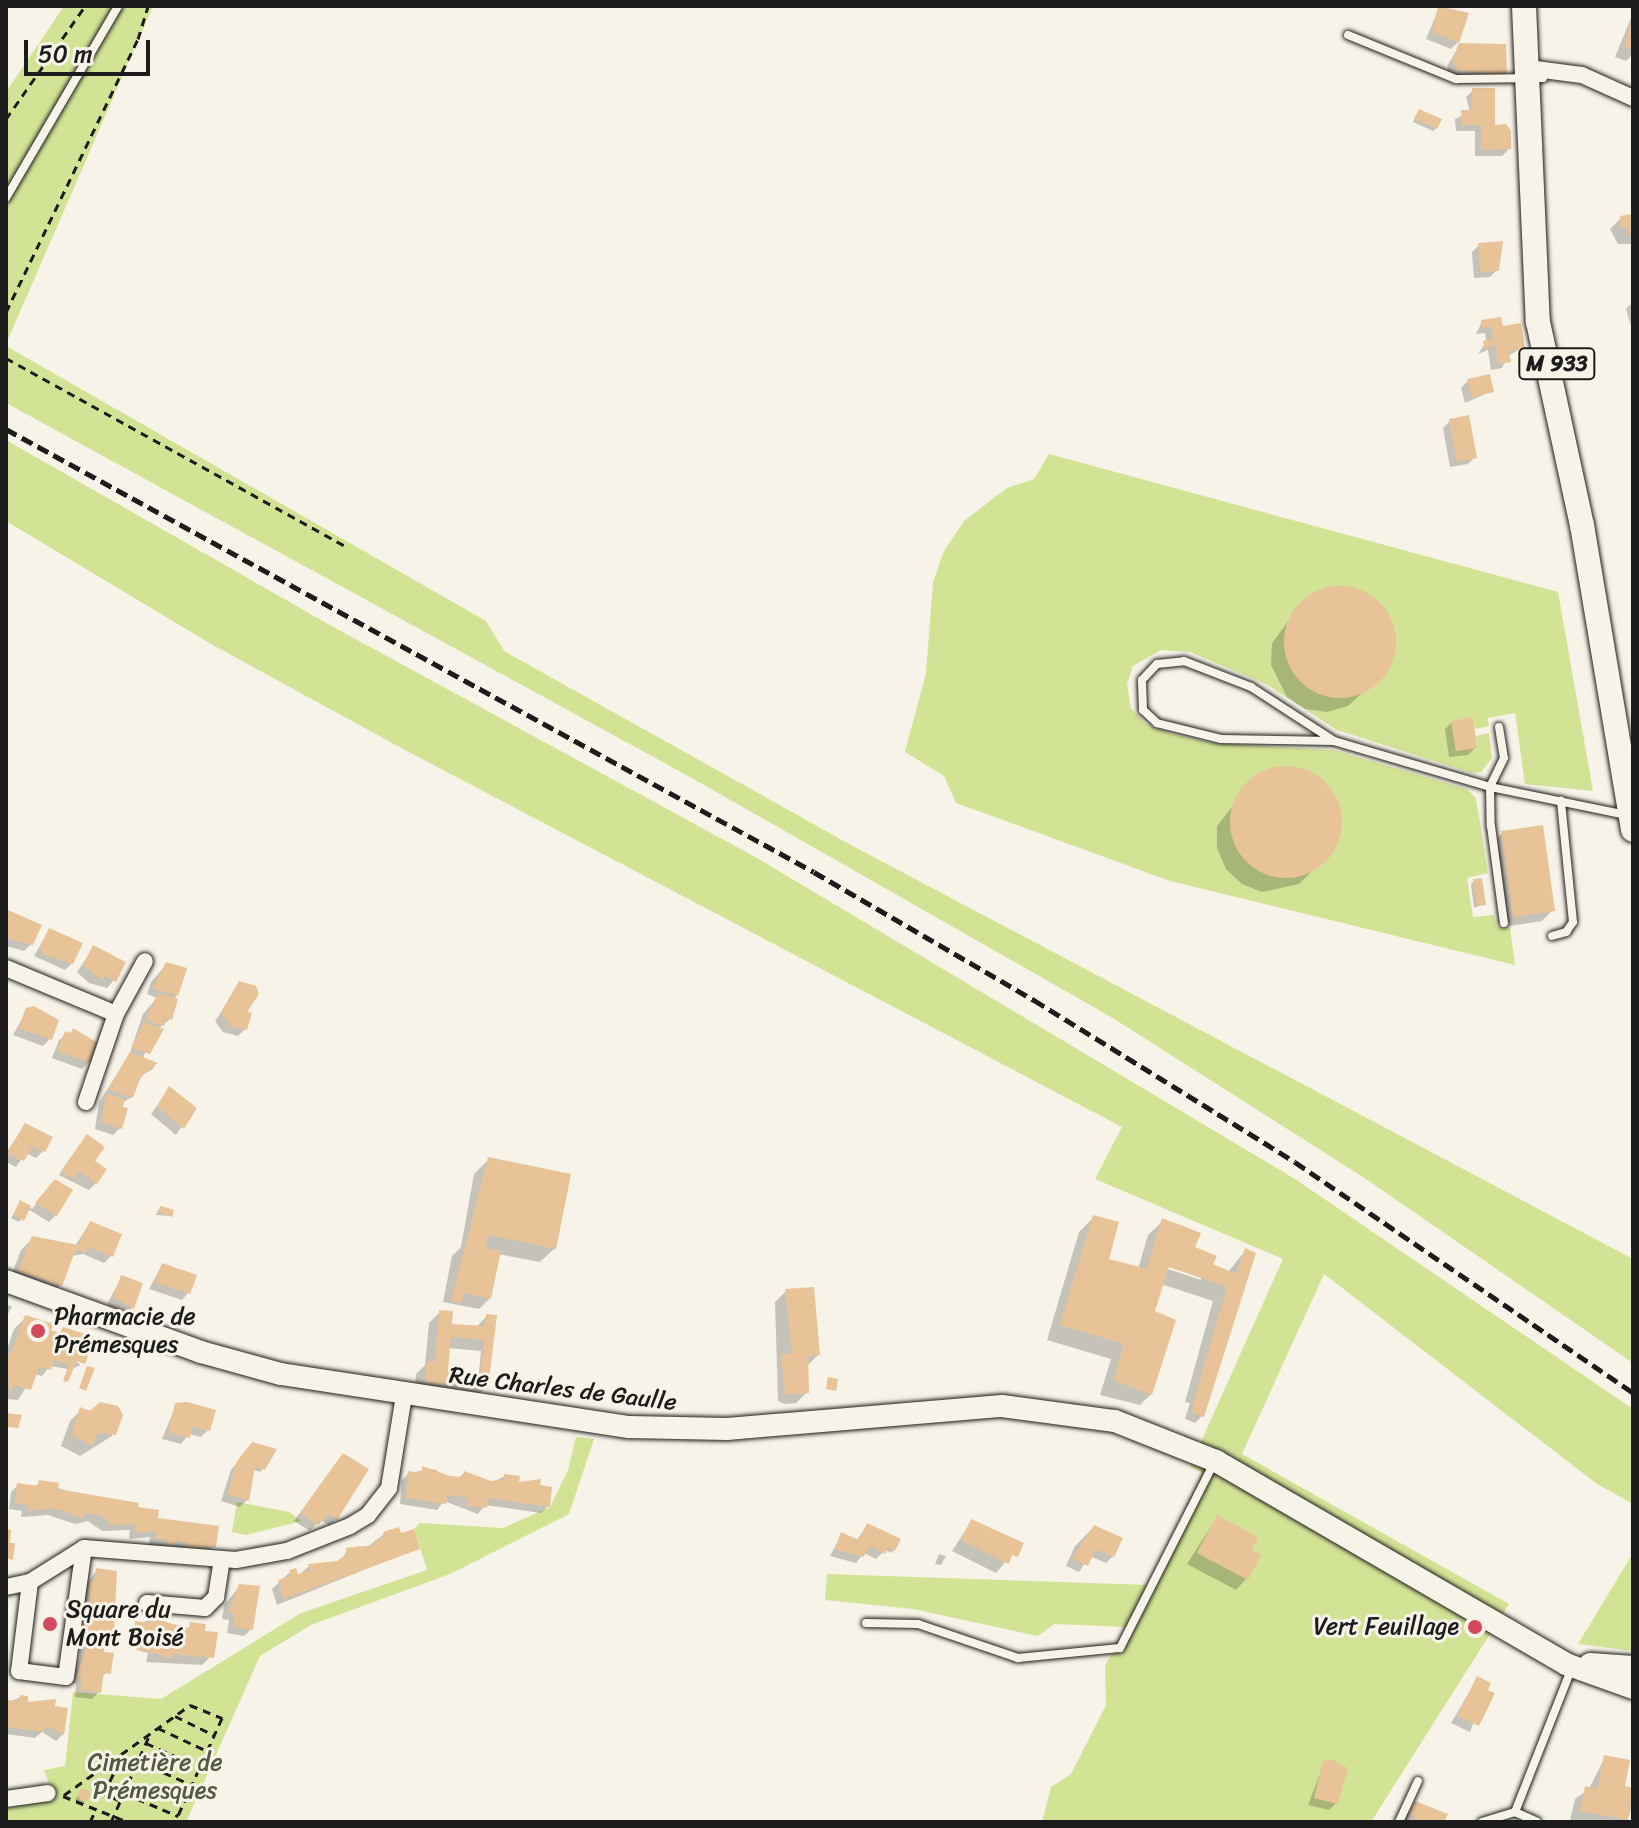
<!DOCTYPE html>
<html>
<head>
<meta charset="utf-8">
<style>
	body { margin:0 }
	#map { position:relative; width:1639px; height:1828px; overflow:hidden; background:#f7f3e8; font-family:Sriracha,sans-serif }
	div>[style] { position:absolute }
	.green>* { inset:0; background:#d3e396 }
	.shadow>* { inset:0; background:#0003 }
	.building>* { inset:0; background:#e8c398 }
	.round { border-radius:50% }
	.path>* { height:3px; margin-top:-1.5px; transform-origin:0; background:repeating-linear-gradient(90deg,#1c1c1c 0 8px,transparent 0 14px) }
	.roads { filter:drop-shadow(0 0 2px #1c1c1c) drop-shadow(0 0 2px #1c1c1c) }
	.lane>* { height:8px; margin:-4px; padding:0 4px; transform-origin:4px; border-radius:4px; background:#f7f3e8 }
	.street>* { height:16px; margin:-8px; padding:0 8px; transform-origin:8px; border-radius:8px; background:#f7f3e8 }
	.secondary>* { height:22px; margin:-11px; padding:0 11px; transform-origin:11px; border-radius:11px; background:#f7f3e8 }
	.primary>* { height:24px; margin:-12px; padding:0 12px; transform-origin:12px; border-radius:12px; background:#f7f3e8 }
	.rail>* { height:5px; margin-top:-2.5px; transform-origin:0; background:repeating-linear-gradient(90deg,#1c1c1c 0 12px,transparent 0 18px) }
	.dots>* { width:22px; height:22px; translate:-50% -50%; box-sizing:border-box; border:4px solid #f7f3e8; border-radius:50% }
	span { translate:-50% -50%; white-space:nowrap; text-align:center; line-height:1.15; -webkit-text-stroke:6px #f7f3e8; paint-order:stroke }
	.shield-label span { padding:2px 6px; background:#f7f3e8; border:2px solid; border-radius:6px; -webkit-text-stroke-width:0 }
	.shield-label { font-size:22px; color:#1c1c1c; font-weight:700 }
	.poi-label { font-size:24px; color:#1c1c1c }
	.left { translate:0 -50%; text-align:left }
	.right { translate:-100% -50%; text-align:right }
	.street-label { font-size:24px; color:#1c1c1c }
	.park-label { font-size:24px; color:#535841 }
	.frame { position:absolute; inset:0; border:8px solid #1c1c1c; pointer-events:none }
	.scale { position:absolute; left:24px; top:40px; width:126px; height:36px; box-sizing:border-box; border:4px solid #1c1c1c; border-top:0; padding-left:10px; font-size:24px; line-height:28px; white-space:nowrap; color:#1c1c1c; -webkit-text-stroke:6px #f7f3e8; paint-order:stroke }
</style>
</head>
<body>
<div id="map">
	<div class="green">
		<div style="clip-path:polygon(64px 6px,153px 6px,6px 344px,6px 92px)"></div>
		<div style="clip-path:polygon(6px 346px,486px 621px,504px 651px,851px 845px,1633px 1259px,1633px 1363px,1363px 1177px,1111px 1017px,690px 777px,6px 403px)"></div>
		<div style="clip-path:polygon(6px 440px,328px 624px,757px 858px,1295px 1179px,1633px 1409px,1633px 1504px,1597px 1484px,1324px 1274px,1242px 1454px,1509px 1604px,1371px 1822px,1042px 1822px,1051px 1787px,1071px 1774px,1106px 1705px,1105px 1666px,1126px 1627px,1054px 1624px,1038px 1636px,913px 1609px,825px 1600px,827px 1574px,1150px 1585px,1202px 1473px,1190px 1466px,1283px 1259px,1095px 1179px,1122px 1127px,405px 750px,211px 644px,6px 521px)"></div>
		<div style="clip-path:polygon(1049px 454px,1558px 592px,1593px 791px,1525px 784px,1515px 713px,1488px 718px,1489px 726px,1475px 729px,1473px 718px,1452px 721px,1456px 751px,1477px 748px,1476px 736px,1489px 733px,1492px 758px,1481px 772px,1472px 773px,1337px 730px,1266px 684px,1190px 652px,1161px 650px,1133px 666px,1127px 684px,1131px 708px,1146px 724px,1172px 734px,1211px 743px,1333px 750px,1467px 789px,1476px 798px,1488px 873px,1467px 878px,1473px 917px,1494px 915px,1497px 927px,1510px 927px,1515px 965px,1170px 881px,956px 803px,944px 776px,905px 752px,926px 673px,933px 582px,944px 551px,964px 521px,1007px 488px,1034px 479px)"></div>
		<div style="clip-path:polygon(576px 1437px,594px 1439px,569px 1514px,450px 1574px,311px 1625px,260px 1656px,186px 1822px,6px 1822px,6px 1807px,35px 1803px,51px 1789px,44px 1770px,65px 1766px,73px 1692px,161px 1699px,301px 1613px,427px 1570px,414px 1529px,420px 1523px,503px 1528px,550px 1507px,568px 1470px)"></div>
		<div style="clip-path:polygon(237px 1502px,289px 1512px,302px 1521px,246px 1535px,232px 1532px)"></div>
		<div style="clip-path:polygon(1633px 1553px,1633px 1651px,1578px 1644px)"></div>
	</div>
	<div class="shadow">
		<div style="clip-path:polygon(1439px 8px,1458px 42px,1451px 49px,1426px 39px)"></div>
		<div style="clip-path:polygon(1633px 13px,1633px 54px,1626px 61px,1615px 57px)"></div>
		<div style="clip-path:polygon(1460px 45px,1505px 74px,1498px 81px,1449px 76px,1447px 66px)"></div>
		<div style="clip-path:polygon(1473px 90px,1509px 149px,1502px 156px,1475px 156px,1475px 131px,1456px 131px,1455px 119px,1470px 112px,1466px 97px)"></div>
		<div style="clip-path:polygon(1419px 111px,1436px 128px,1433px 131px,1413px 122px)"></div>
		<div style="clip-path:polygon(1633px 190px,1633px 244px,1618px 244px,1610px 229px,1621px 218px,1632px 217px)"></div>
		<div style="clip-path:polygon(1479px 245px,1497px 270px,1490px 277px,1474px 278px,1472px 252px)"></div>
		<div style="clip-path:polygon(1633px 302px,1633px 333px,1626px 309px)"></div>
		<div style="clip-path:polygon(1482px 322px,1501px 328px,1523px 347px,1508px 356px,1502px 368px,1491px 370px,1488px 350px,1478px 354px,1486px 342px,1485px 333px,1476px 334px)"></div>
		<div style="clip-path:polygon(1468px 381px,1492px 391px,1465px 403px,1461px 388px)"></div>
		<div style="clip-path:polygon(1450px 421px,1475px 457px,1468px 464px,1450px 467px,1443px 428px)"></div>
		<div style="clip-path:polygon(1336px 588px,1371px 598px,1386px 614px,1393px 635px,1391px 657px,1381px 676px,1348px 706px,1327px 712px,1305px 709px,1287px 697px,1271px 665px,1272px 643px,1298px 608px,1316px 594px)"></div>
		<div style="clip-path:polygon(1452px 722px,1475px 748px,1468px 755px,1449px 757px,1445px 729px)"></div>
		<div style="clip-path:polygon(1274px 770px,1297px 770px,1317px 779px,1332px 795px,1339px 832px,1331px 852px,1299px 884px,1262px 892px,1242px 884px,1226px 869px,1217px 848px,1217px 826px,1254px 779px)"></div>
		<div style="clip-path:polygon(1502px 833px,1553px 910px,1542px 921px,1503px 927px,1491px 844px)"></div>
		<div style="clip-path:polygon(1474px 881px,1484px 904px,1474px 908px,1471px 884px)"></div>
		<div style="clip-path:polygon(9px 912px,31px 944px,24px 951px,6px 946px)"></div>
		<div style="clip-path:polygon(49px 930px,72px 963px,65px 970px,34px 956px)"></div>
		<div style="clip-path:polygon(94px 947px,114px 980px,107px 988px,89px 983px,77px 972px)"></div>
		<div style="clip-path:polygon(167px 964px,176px 995px,170px 1019px,158px 1029px,142px 1059px,155px 1064px,153px 1069px,142px 1075px,132px 1097px,122px 1103px,120px 1128px,113px 1135px,95px 1129px,99px 1102px,129px 1056px,143px 1014px,157px 998px,147px 994px,151px 982px)"></div>
		<div style="clip-path:polygon(240px 984px,245px 1029px,238px 1036px,223px 1032px,215px 1021px)"></div>
		<div style="clip-path:polygon(27px 1010px,50px 1039px,43px 1046px,13px 1035px)"></div>
		<div style="clip-path:polygon(73px 1031px,89px 1062px,82px 1069px,52px 1058px,59px 1040px)"></div>
		<div style="clip-path:polygon(169px 1089px,194px 1109px,176px 1135px,151px 1114px)"></div>
		<div style="clip-path:polygon(25px 1125px,43px 1151px,36px 1158px,26px 1153px,16px 1167px,6px 1162px,6px 1153px)"></div>
		<div style="clip-path:polygon(80px 1144px,92px 1162px,96px 1183px,89px 1190px,59px 1175px)"></div>
		<div style="clip-path:polygon(489px 1159px,555px 1248px,540px 1262px,498px 1254px,490px 1298px,479px 1309px,443px 1302px,452px 1256px,461px 1247px,474px 1174px)"></div>
		<div style="clip-path:polygon(48px 1188px,56px 1215px,49px 1222px,28px 1209px,19px 1222px,11px 1218px,21px 1203px,32px 1209px)"></div>
		<div style="clip-path:polygon(158px 1211px,170px 1216px,156px 1215px)"></div>
		<div style="clip-path:polygon(evenodd,1094px 1217px,1106px 1260px,1138px 1269px,1148px 1235px,1163px 1221px,1211px 1265px,1228px 1272px,1245px 1251px,1202px 1416px,1195px 1423px,1185px 1419px,1190px 1403px,1185px 1402px,1213px 1301px,1161px 1284px,1152px 1312px,1151px 1394px,1140px 1405px,1100px 1395px,1111px 1359px,1047px 1340px,1079px 1232px,1094px 1217px,1160px 1262px,1201px 1276px,1201px 1280px,1159px 1266px,1160px 1262px)"></div>
		<div style="clip-path:polygon(90px 1223px,111px 1256px,104px 1263px,83px 1254px,71px 1256px,61px 1284px,50px 1296px,9px 1282px,21px 1250px,32px 1239px,75px 1246px)"></div>
		<div style="clip-path:polygon(162px 1265px,188px 1293px,182px 1300px,149px 1289px)"></div>
		<div style="clip-path:polygon(122px 1277px,132px 1308px,125px 1314px,107px 1304px)"></div>
		<div style="clip-path:polygon(786px 1291px,818px 1355px,807px 1366px,807px 1392px,796px 1403px,785px 1404px,778px 1401px,775px 1302px)"></div>
		<div style="clip-path:polygon(6px 1305px,12px 1306px,6px 1318px)"></div>
		<div style="clip-path:polygon(evenodd,440px 1312px,450px 1326px,475px 1328px,487px 1316px,486px 1387px,475px 1398px,415px 1392px,416px 1374px,425px 1365px,429px 1323px,440px 1312px,448px 1348px,481px 1351px,479px 1372px,446px 1373px,448px 1348px)"></div>
		<div style="clip-path:polygon(25px 1318px,58px 1335px,63px 1330px,83px 1363px,74px 1360px,81px 1365px,71px 1369px,64px 1384px,67px 1369px,50px 1366px,42px 1376px,34px 1374px,18px 1400px,6px 1399px,6px 1352px,14px 1329px)"></div>
		<div style="clip-path:polygon(176px 1405px,208px 1430px,201px 1437px,189px 1434px,181px 1444px,162px 1439px)"></div>
		<div style="clip-path:polygon(81px 1410px,119px 1411px,112px 1436px,80px 1456px,61px 1446px,70px 1421px)"></div>
		<div style="clip-path:polygon(250px 1447px,274px 1451px,272px 1458px,260px 1472px,252px 1469px,247px 1500px,240px 1507px,221px 1501px,231px 1470px)"></div>
		<div style="clip-path:polygon(337px 1462px,336px 1519px,329px 1525px,320px 1520px,310px 1531px,294px 1521px)"></div>
		<div style="clip-path:polygon(431px 1469px,437px 1470px,436px 1477px,459px 1478px,464px 1473px,491px 1483px,505px 1476px,516px 1484px,538px 1487px,548px 1506px,541px 1513px,485px 1505px,478px 1514px,444px 1501px,437px 1510px,400px 1504px,402px 1480px,409px 1473px)"></div>
		<div style="clip-path:polygon(40px 1482px,156px 1520px,214px 1546px,207px 1553px,149px 1545px,150px 1537px,129px 1539px,130px 1530px,102px 1531px,88px 1521px,75px 1524px,48px 1515px,21px 1517px,22px 1511px,9px 1509px,11px 1492px,18px 1485px,34px 1487px)"></div>
		<div style="clip-path:polygon(1217px 1517px,1248px 1551px,1246px 1579px,1236px 1590px,1187px 1564px)"></div>
		<div style="clip-path:polygon(971px 1522px,1021px 1544px,996px 1573px,952px 1551px)"></div>
		<div style="clip-path:polygon(867px 1526px,894px 1550px,891px 1553px,885px 1550px,876px 1559px,864px 1553px,856px 1563px,830px 1556px,842px 1534px,856px 1541px)"></div>
		<div style="clip-path:polygon(1094px 1527px,1113px 1556px,1106px 1563px,1090px 1556px,1079px 1572px,1066px 1566px,1075px 1546px)"></div>
		<div style="clip-path:polygon(384px 1534px,400px 1535px,418px 1548px,277px 1605px,272px 1589px,290px 1572px,297px 1577px,309px 1566px,341px 1561px,347px 1550px,360px 1546px,361px 1552px)"></div>
		<div style="clip-path:polygon(939px 1554px,946px 1556px,941px 1565px,935px 1564px)"></div>
		<div style="clip-path:polygon(97px 1570px,112px 1632px,105px 1634px,102px 1653px,109px 1673px,101px 1675px,99px 1692px,92px 1699px,75px 1697px,76px 1684px,70px 1683px,80px 1657px,79px 1642px,73px 1642px,85px 1617px,83px 1588px)"></div>
		<div style="clip-path:polygon(240px 1586px,251px 1629px,244px 1636px,227px 1633px,229px 1620px,222px 1619px,224px 1605px)"></div>
		<div style="clip-path:polygon(150px 1619px,216px 1634px,209px 1658px,202px 1665px,146px 1662px,148px 1653px,127px 1647px,129px 1630px)"></div>
		<div style="clip-path:polygon(1477px 1679px,1489px 1684px,1470px 1732px,1451px 1723px)"></div>
		<div style="clip-path:polygon(21px 1697px,25px 1704px,66px 1709px,63px 1734px,56px 1741px,42px 1732px,35px 1738px,6px 1734px,6px 1703px)"></div>
		<div style="clip-path:polygon(1605px 1757px,1622px 1788px,1633px 1790px,1630px 1814px,1624px 1822px,1570px 1821px,1575px 1799px,1589px 1789px)"></div>
		<div style="clip-path:polygon(1324px 1763px,1336px 1803px,1329px 1810px,1308px 1805px)"></div>
		<div style="clip-path:polygon(81px 1791px,88px 1793px,83px 1804px,75px 1800px)"></div>
		<div style="clip-path:polygon(1416px 1803px,1442px 1822px,1401px 1822px)"></div>
	</div>
	<div class="building">
		<div style="clip-path:polygon(1438px 6px,1469px 13px,1459px 43px,1432px 32px)"></div>
		<div style="clip-path:polygon(1632px 22px,1633px 22px,1633px 49px,1624px 46px)"></div>
		<div style="clip-path:polygon(1459px 43px,1506px 44px,1507px 75px,1456px 70px,1453px 58px)"></div>
		<div style="clip-path:polygon(1472px 88px,1495px 88px,1495px 125px,1506px 124px,1511px 131px,1511px 149px,1481px 150px,1481px 125px,1462px 125px,1461px 110px,1472px 110px)"></div>
		<div style="clip-path:polygon(1419px 109px,1442px 119px,1437px 129px,1414px 119px)"></div>
		<div style="clip-path:polygon(1633px 214px,1633px 234px,1628px 234px,1628px 227px,1620px 227px,1620px 216px)"></div>
		<div style="clip-path:polygon(1503px 241px,1499px 271px,1480px 272px,1478px 243px)"></div>
		<div style="clip-path:polygon(1501px 317px,1503px 326px,1521px 323px,1525px 348px,1509px 351px,1511px 362px,1498px 364px,1495px 345px,1485px 349px,1483px 341px,1493px 339px,1491px 327px,1482px 328px,1481px 320px)"></div>
		<div style="clip-path:polygon(1490px 374px,1494px 392px,1472px 397px,1467px 379px)"></div>
		<div style="clip-path:polygon(1469px 415px,1477px 458px,1457px 462px,1449px 419px)"></div>
		<div class="round" style="left:1284px;top:586px;width:112px;height:112px"></div>
		<div style="clip-path:polygon(1473px 717px,1477px 748px,1456px 751px,1451px 721px)"></div>
		<div class="round" style="left:1230px;top:766px;width:112px;height:112px"></div>
		<div style="clip-path:polygon(1543px 825px,1555px 911px,1513px 917px,1501px 831px)"></div>
		<div style="clip-path:polygon(1482px 878px,1486px 905px,1477px 906px,1473px 879px)"></div>
		<div style="clip-path:polygon(8px 910px,42px 925px,33px 945px,6px 938px)"></div>
		<div style="clip-path:polygon(49px 928px,83px 943px,73px 964px,43px 954px,40px 947px)"></div>
		<div style="clip-path:polygon(93px 945px,126px 962px,116px 982px,105px 976px,103px 980px,83px 965px)"></div>
		<div style="clip-path:polygon(166px 962px,187px 968px,178px 996px,153px 988px)"></div>
		<div style="clip-path:polygon(239px 981px,256px 986px,259px 994px,247px 1012px,252px 1013px,247px 1030px,230px 1026px,221px 1012px)"></div>
		<div style="clip-path:polygon(158px 993px,178px 999px,172px 1020px,166px 1018px,164px 1026px,145px 1020px)"></div>
		<div style="clip-path:polygon(34px 1006px,59px 1020px,52px 1040px,18px 1028px,26px 1008px)"></div>
		<div style="clip-path:polygon(144px 1022px,164px 1029px,150px 1054px,131px 1048px)"></div>
		<div style="clip-path:polygon(73px 1028px,98px 1043px,90px 1063px,57px 1051px,65px 1031px,71px 1033px)"></div>
		<div style="clip-path:polygon(130px 1052px,158px 1063px,140px 1078px,133px 1098px,108px 1089px)"></div>
		<div style="clip-path:polygon(169px 1086px,197px 1108px,184px 1129px,157px 1106px)"></div>
		<div style="clip-path:polygon(106px 1093px,125px 1100px,123px 1107px,128px 1108px,122px 1129px,101px 1122px)"></div>
		<div style="clip-path:polygon(25px 1123px,53px 1137px,45px 1152px,32px 1146px,24px 1161px,7px 1153px)"></div>
		<div style="clip-path:polygon(87px 1134px,105px 1147px,95px 1161px,107px 1169px,97px 1184px,79px 1171px,74px 1179px,61px 1171px)"></div>
		<div style="clip-path:polygon(488px 1157px,571px 1174px,556px 1249px,489px 1235px,486px 1248px,501px 1251px,491px 1299px,464px 1293px,462px 1303px,451px 1301px)"></div>
		<div style="clip-path:polygon(55px 1179px,73px 1190px,57px 1216px,35px 1203px)"></div>
		<div style="clip-path:polygon(20px 1200px,31px 1206px,24px 1221px,13px 1215px)"></div>
		<div style="clip-path:polygon(161px 1206px,174px 1210px,172px 1217px,157px 1212px)"></div>
		<div style="clip-path:polygon(1093px 1215px,1119px 1222px,1109px 1259px,1147px 1269px,1162px 1218px,1201px 1233px,1195px 1247px,1217px 1256px,1213px 1264px,1236px 1274px,1245px 1248px,1256px 1253px,1204px 1417px,1191px 1412px,1227px 1287px,1169px 1267px,1155px 1311px,1176px 1320px,1152px 1395px,1114px 1380px,1124px 1344px,1060px 1325px)"></div>
		<div style="clip-path:polygon(90px 1221px,122px 1234px,113px 1257px,89px 1247px,86px 1253px,76px 1249px,62px 1286px,18px 1271px,32px 1236px,78px 1245px)"></div>
		<div style="clip-path:polygon(162px 1263px,197px 1275px,190px 1294px,155px 1282px)"></div>
		<div style="clip-path:polygon(121px 1275px,143px 1283px,134px 1309px,113px 1297px)"></div>
		<div style="clip-path:polygon(814px 1287px,820px 1355px,808px 1356px,809px 1393px,785px 1395px,781px 1355px,792px 1353px,785px 1289px)"></div>
		<div style="clip-path:polygon(evenodd,439px 1310px,453px 1311px,452px 1324px,485px 1326px,486px 1314px,497px 1315px,488px 1388px,425px 1382px,427px 1361px,435px 1362px,439px 1310px,451px 1337px,484px 1340px,480px 1374px,448px 1371px,451px 1337px)"></div>
		<div style="clip-path:polygon(25px 1315px,54px 1324px,51px 1330px,60px 1333px,63px 1327px,95px 1337px,85px 1364px,71px 1359px,76px 1362px,68px 1382px,63px 1380px,69px 1365px,54px 1360px,51px 1370px,39px 1367px,31px 1390px,13px 1385px,10px 1398px,6px 1353px,11px 1354px)"></div>
		<div style="clip-path:polygon(87px 1366px,95px 1368px,86px 1391px,79px 1388px)"></div>
		<div style="clip-path:polygon(828px 1377px,838px 1379px,836px 1391px,826px 1389px)"></div>
		<div style="clip-path:polygon(100px 1402px,118px 1406px,123px 1415px,116px 1435px,97px 1433px,93px 1446px,71px 1435px,80px 1407px,90px 1411px)"></div>
		<div style="clip-path:polygon(187px 1402px,216px 1410px,210px 1431px,192px 1427px,190px 1438px,168px 1432px,175px 1403px)"></div>
		<div style="clip-path:polygon(6px 1413px,22px 1415px,18px 1428px,6px 1427px)"></div>
		<div style="clip-path:polygon(252px 1442px,277px 1449px,265px 1470px,255px 1467px,249px 1501px,227px 1494px,237px 1461px)"></div>
		<div style="clip-path:polygon(343px 1453px,369px 1469px,337px 1520px,329px 1514px,318px 1525px,300px 1513px)"></div>
		<div style="clip-path:polygon(422px 1466px,450px 1476px,463px 1477px,464px 1471px,491px 1481px,503px 1480px,504px 1474px,520px 1476px,519px 1482px,541px 1479px,540px 1485px,552px 1487px,550px 1507px,488px 1498px,487px 1508px,467px 1506px,468px 1498px,447px 1495px,446px 1504px,406px 1498px,408px 1471px,422px 1473px)"></div>
		<div style="clip-path:polygon(39px 1480px,59px 1483px,58px 1489px,139px 1503px,138px 1507px,159px 1510px,158px 1518px,219px 1526px,216px 1547px,186px 1548px,188px 1543px,175px 1541px,174px 1546px,166px 1545px,167px 1540px,155px 1538px,156px 1531px,135px 1533px,136px 1524px,108px 1525px,109px 1520px,96px 1514px,84px 1513px,83px 1519px,55px 1508px,27px 1511px,28px 1505px,15px 1503px,17px 1483px,38px 1486px)"></div>
		<div style="clip-path:polygon(1217px 1515px,1258px 1537px,1251px 1550px,1261px 1555px,1248px 1580px,1197px 1553px)"></div>
		<div style="clip-path:polygon(971px 1519px,1024px 1543px,1018px 1557px,1012px 1555px,1009px 1564px,961px 1540px)"></div>
		<div style="clip-path:polygon(867px 1523px,901px 1539px,895px 1551px,888px 1547px,885px 1554px,869px 1546px,864px 1557px,835px 1549px,841px 1532px,859px 1540px)"></div>
		<div style="clip-path:polygon(1094px 1525px,1123px 1538px,1114px 1557px,1096px 1549px,1088px 1566px,1072px 1559px)"></div>
		<div style="clip-path:polygon(399px 1527px,401px 1533px,414px 1529px,420px 1549px,284px 1599px,278px 1580px,291px 1576px,289px 1570px,296px 1568px,298px 1574px,310px 1570px,308px 1564px,337px 1561px,347px 1554px,346px 1548px,375px 1545px,374px 1541px,385px 1537px,383px 1532px)"></div>
		<div style="clip-path:polygon(6px 1529px,11px 1530px,10px 1543px,15px 1543px,13px 1560px,6px 1558px)"></div>
		<div style="clip-path:polygon(96px 1568px,117px 1571px,114px 1632px,106px 1631px,104px 1652px,114px 1653px,112px 1665px,111px 1674px,104px 1672px,101px 1693px,80px 1690px,82px 1678px,76px 1677px,86px 1649px,85px 1636px,79px 1635px,81px 1620px,87px 1620px,91px 1609px,89px 1579px,95px 1580px)"></div>
		<div style="clip-path:polygon(239px 1584px,260px 1586px,253px 1630px,233px 1627px,235px 1614px,228px 1613px)"></div>
		<div style="clip-path:polygon(150px 1617px,189px 1629px,190px 1622px,206px 1624px,205px 1631px,218px 1632px,214px 1658px,174px 1654px,173px 1658px,132px 1648px,135px 1621px,149px 1623px)"></div>
		<div style="clip-path:polygon(1477px 1676px,1491px 1683px,1488px 1690px,1495px 1693px,1479px 1726px,1457px 1716px)"></div>
		<div style="clip-path:polygon(20px 1695px,28px 1696px,28px 1702px,56px 1699px,55px 1706px,68px 1708px,64px 1735px,45px 1725px,44px 1732px,6px 1727px,6px 1700px,20px 1701px)"></div>
		<div style="clip-path:polygon(1604px 1755px,1630px 1760px,1625px 1786px,1633px 1788px,1628px 1820px,1580px 1811px,1585px 1786px,1597px 1789px)"></div>
		<div style="clip-path:polygon(1333px 1760px,1348px 1768px,1338px 1804px,1314px 1798px,1323px 1761px)"></div>
		<div class="round" style="left:78px;top:1789px;width:12px;height:12px"></div>
		<div style="clip-path:polygon(1415px 1801px,1448px 1814px,1444px 1822px,1412px 1822px,1415px 1817px,1409px 1814px)"></div>
	</div>
	<div class="path">
		<div style="left:6px;top:119px;width:138px;rotate:-55deg"></div>
		<div style="left:6px;top:312px;width:303px;rotate:-64.2deg"></div>
		<div style="left:138px;top:39px;width:34px;rotate:-73deg"></div>
		<div style="left:6px;top:358px;width:388px;rotate:29deg"></div>
		<div style="left:175px;top:1716px;width:43px;rotate:26deg"></div>
		<div style="left:158px;top:1728px;width:54px;rotate:25.1deg"></div>
		<div style="left:146px;top:1743px;width:59px;rotate:24deg"></div>
		<div style="left:138px;top:1761px;width:59px;rotate:24deg"></div>
		<div style="left:124px;top:1793px;width:59px;rotate:23.1deg"></div>
		<div style="left:64px;top:1795px;width:155px;rotate:-35.5deg"></div>
		<div style="left:190px;top:1705px;width:35px;rotate:22deg"></div>
		<div style="left:222px;top:1718px;width:114px;rotate:114.3deg"></div>
		<div style="left:63px;top:1796px;width:70px;rotate:21.8deg"></div>
		<div style="left:119px;top:1800px;width:16px;rotate:-158deg"></div>
		<div style="left:104px;top:1794px;width:41px;rotate:-65.3deg"></div>
		<div style="left:90px;top:1822px;width:14px;rotate:-65deg"></div>
		<div style="left:111px;top:1822px;width:96px;rotate:-66.1deg"></div>
	</div>
	<div class="roads">
		<div class="lane">
			<div style="left:1348px;top:35px;width:117px;rotate:22.2deg"></div>
			<div style="left:1456px;top:79px;width:87px;rotate:-0.7deg"></div>
			<div style="left:6px;top:198px;width:222px;rotate:-59.7deg"></div>
			<div style="left:1499px;top:727px;width:31px;rotate:81deg"></div>
			<div style="left:1504px;top:758px;width:32px;rotate:116deg"></div>
			<div style="left:1490px;top:787px;width:39px;rotate:89deg"></div>
			<div style="left:1491px;top:826px;width:98px;rotate:82.4deg"></div>
			<div style="left:1334px;top:741px;width:113px;rotate:-179deg"></div>
			<div style="left:1221px;top:739px;width:66px;rotate:-166deg"></div>
			<div style="left:1157px;top:723px;width:19px;rotate:-137deg"></div>
			<div style="left:1143px;top:710px;width:30px;rotate:-92deg"></div>
			<div style="left:1142px;top:680px;width:22px;rotate:-47deg"></div>
			<div style="left:1157px;top:664px;width:27px;rotate:-6deg"></div>
			<div style="left:1184px;top:661px;width:72px;rotate:21.2deg"></div>
			<div style="left:1251px;top:687px;width:99px;rotate:33deg"></div>
			<div style="left:1334px;top:741px;width:163px;rotate:16.4deg"></div>
			<div style="left:1490px;top:787px;width:139px;rotate:11.6deg"></div>
			<div style="left:1552px;top:936px;width:15px;rotate:-16deg"></div>
			<div style="left:1566px;top:932px;width:12px;rotate:-55deg"></div>
			<div style="left:1573px;top:922px;width:122px;rotate:-95.7deg"></div>
			<div style="left:866px;top:1623px;width:52px;rotate:1.1deg"></div>
			<div style="left:918px;top:1624px;width:106px;rotate:18.8deg"></div>
			<div style="left:1018px;top:1658px;width:102px;rotate:-5.6deg"></div>
			<div style="left:1120px;top:1648px;width:208px;rotate:-63.1deg"></div>
			<div style="left:1515px;top:1812px;width:24px;rotate:24deg"></div>
			<div style="left:1399px;top:1822px;width:45px;rotate:-65.1deg"></div>
			<div style="left:1482px;top:1822px;width:34px;rotate:-17deg"></div>
			<div style="left:1515px;top:1812px;width:156px;rotate:-68.5deg"></div>
		</div>
		<div class="street">
			<div style="left:1528px;top:68px;width:54px;rotate:7.4deg"></div>
			<div style="left:1582px;top:75px;width:56px;rotate:24.3deg"></div>
			<div style="left:6px;top:968px;width:119px;rotate:22.7deg"></div>
			<div style="left:86px;top:1102px;width:93px;rotate:-71.2deg"></div>
			<div style="left:116px;top:1014px;width:60px;rotate:-61.3deg"></div>
			<div style="left:30px;top:1582px;width:90px;rotate:97deg"></div>
			<div style="left:19px;top:1671px;width:47px;rotate:7.3deg"></div>
			<div style="left:66px;top:1677px;width:130px;rotate:-82.1deg"></div>
			<div style="left:6px;top:1587px;width:25px;rotate:-12deg"></div>
			<div style="left:30px;top:1582px;width:64px;rotate:-32.2deg"></div>
			<div style="left:84px;top:1548px;width:152px;rotate:4.5deg"></div>
			<div style="left:236px;top:1560px;width:52px;rotate:-10deg"></div>
			<div style="left:287px;top:1551px;width:68px;rotate:-21.6deg"></div>
			<div style="left:350px;top:1526px;width:21px;rotate:-31deg"></div>
			<div style="left:368px;top:1515px;width:34px;rotate:-52deg"></div>
			<div style="left:389px;top:1488px;width:94px;rotate:-80.8deg"></div>
			<div style="left:147px;top:1603px;width:58px;rotate:4.9deg"></div>
			<div style="left:205px;top:1608px;width:16px;rotate:-45deg"></div>
			<div style="left:216px;top:1597px;width:36px;rotate:-81deg"></div>
			<div style="left:6px;top:1799px;width:42px;rotate:-8.1deg"></div>
		</div>
		<div class="secondary">
			<div style="left:6px;top:1281px;width:208px;rotate:20deg"></div>
			<div style="left:201px;top:1352px;width:83px;rotate:15.4deg"></div>
			<div style="left:281px;top:1374px;width:352px;rotate:8.7deg"></div>
			<div style="left:629px;top:1427px;width:98px;rotate:1.2deg"></div>
			<div style="left:727px;top:1429px;width:276px;rotate:-4.8deg"></div>
			<div style="left:1002px;top:1406px;width:114px;rotate:7.6deg"></div>
			<div style="left:1115px;top:1421px;width:109px;rotate:21.6deg"></div>
			<div style="left:1216px;top:1461px;width:405px;rotate:30.1deg"></div>
			<div style="left:1566px;top:1664px;width:71px;rotate:19.7deg"></div>
			<div style="left:1590px;top:1664px;width:43px;rotate:4deg"></div>
		</div>
		<div class="primary">
			<div style="left:1524px;top:6px;width:316px;rotate:87.5deg"></div>
			<div style="left:1538px;top:322px;width:208px;rotate:77.8deg"></div>
			<div style="left:1582px;top:525px;width:309px;rotate:80.5deg"></div>
		</div>
	</div>
	<div class="rail">
		<div style="left:6px;top:429px;width:921px;rotate:28.73deg"></div>
		<div style="left:814px;top:872px;width:255px;rotate:30.2deg"></div>
		<div style="left:1034px;top:1000px;width:307px;rotate:31.8deg"></div>
		<div style="left:1295px;top:1162px;width:409px;rotate:34.3deg"></div>
	</div>
	<div class="dots">
		<div style="left:38px;top:1331px;background:#d1495b"></div>
		<div style="left:50px;top:1624px;background:#d1495b"></div>
		<div style="left:1475px;top:1627px;background:#d1495b"></div>
	</div>
	<div class="shield-label">
		<span style="left:1557px;top:364px">M 933</span>
	</div>
	<div class="poi-label">
		<span class="left" style="left:54px;top:1331px">Pharmacie de<br>Prémesques</span>
		<span class="left" style="left:66px;top:1624px">Square du<br>Mont Boisé</span>
		<span class="right" style="left:1459px;top:1627px">Vert Feuillage</span>
	</div>
	<div class="street-label">
		<span style="left:563px;top:1389px;rotate:7deg">Rue Charles de Gaulle</span>
	</div>
	<div class="park-label">
		<span style="left:155px;top:1777px">Cimetière de<br>Prémesques</span>
	</div>
	<div class="frame"></div>
	<div class="scale">50 m</div>
</div>
</body>
</html>
